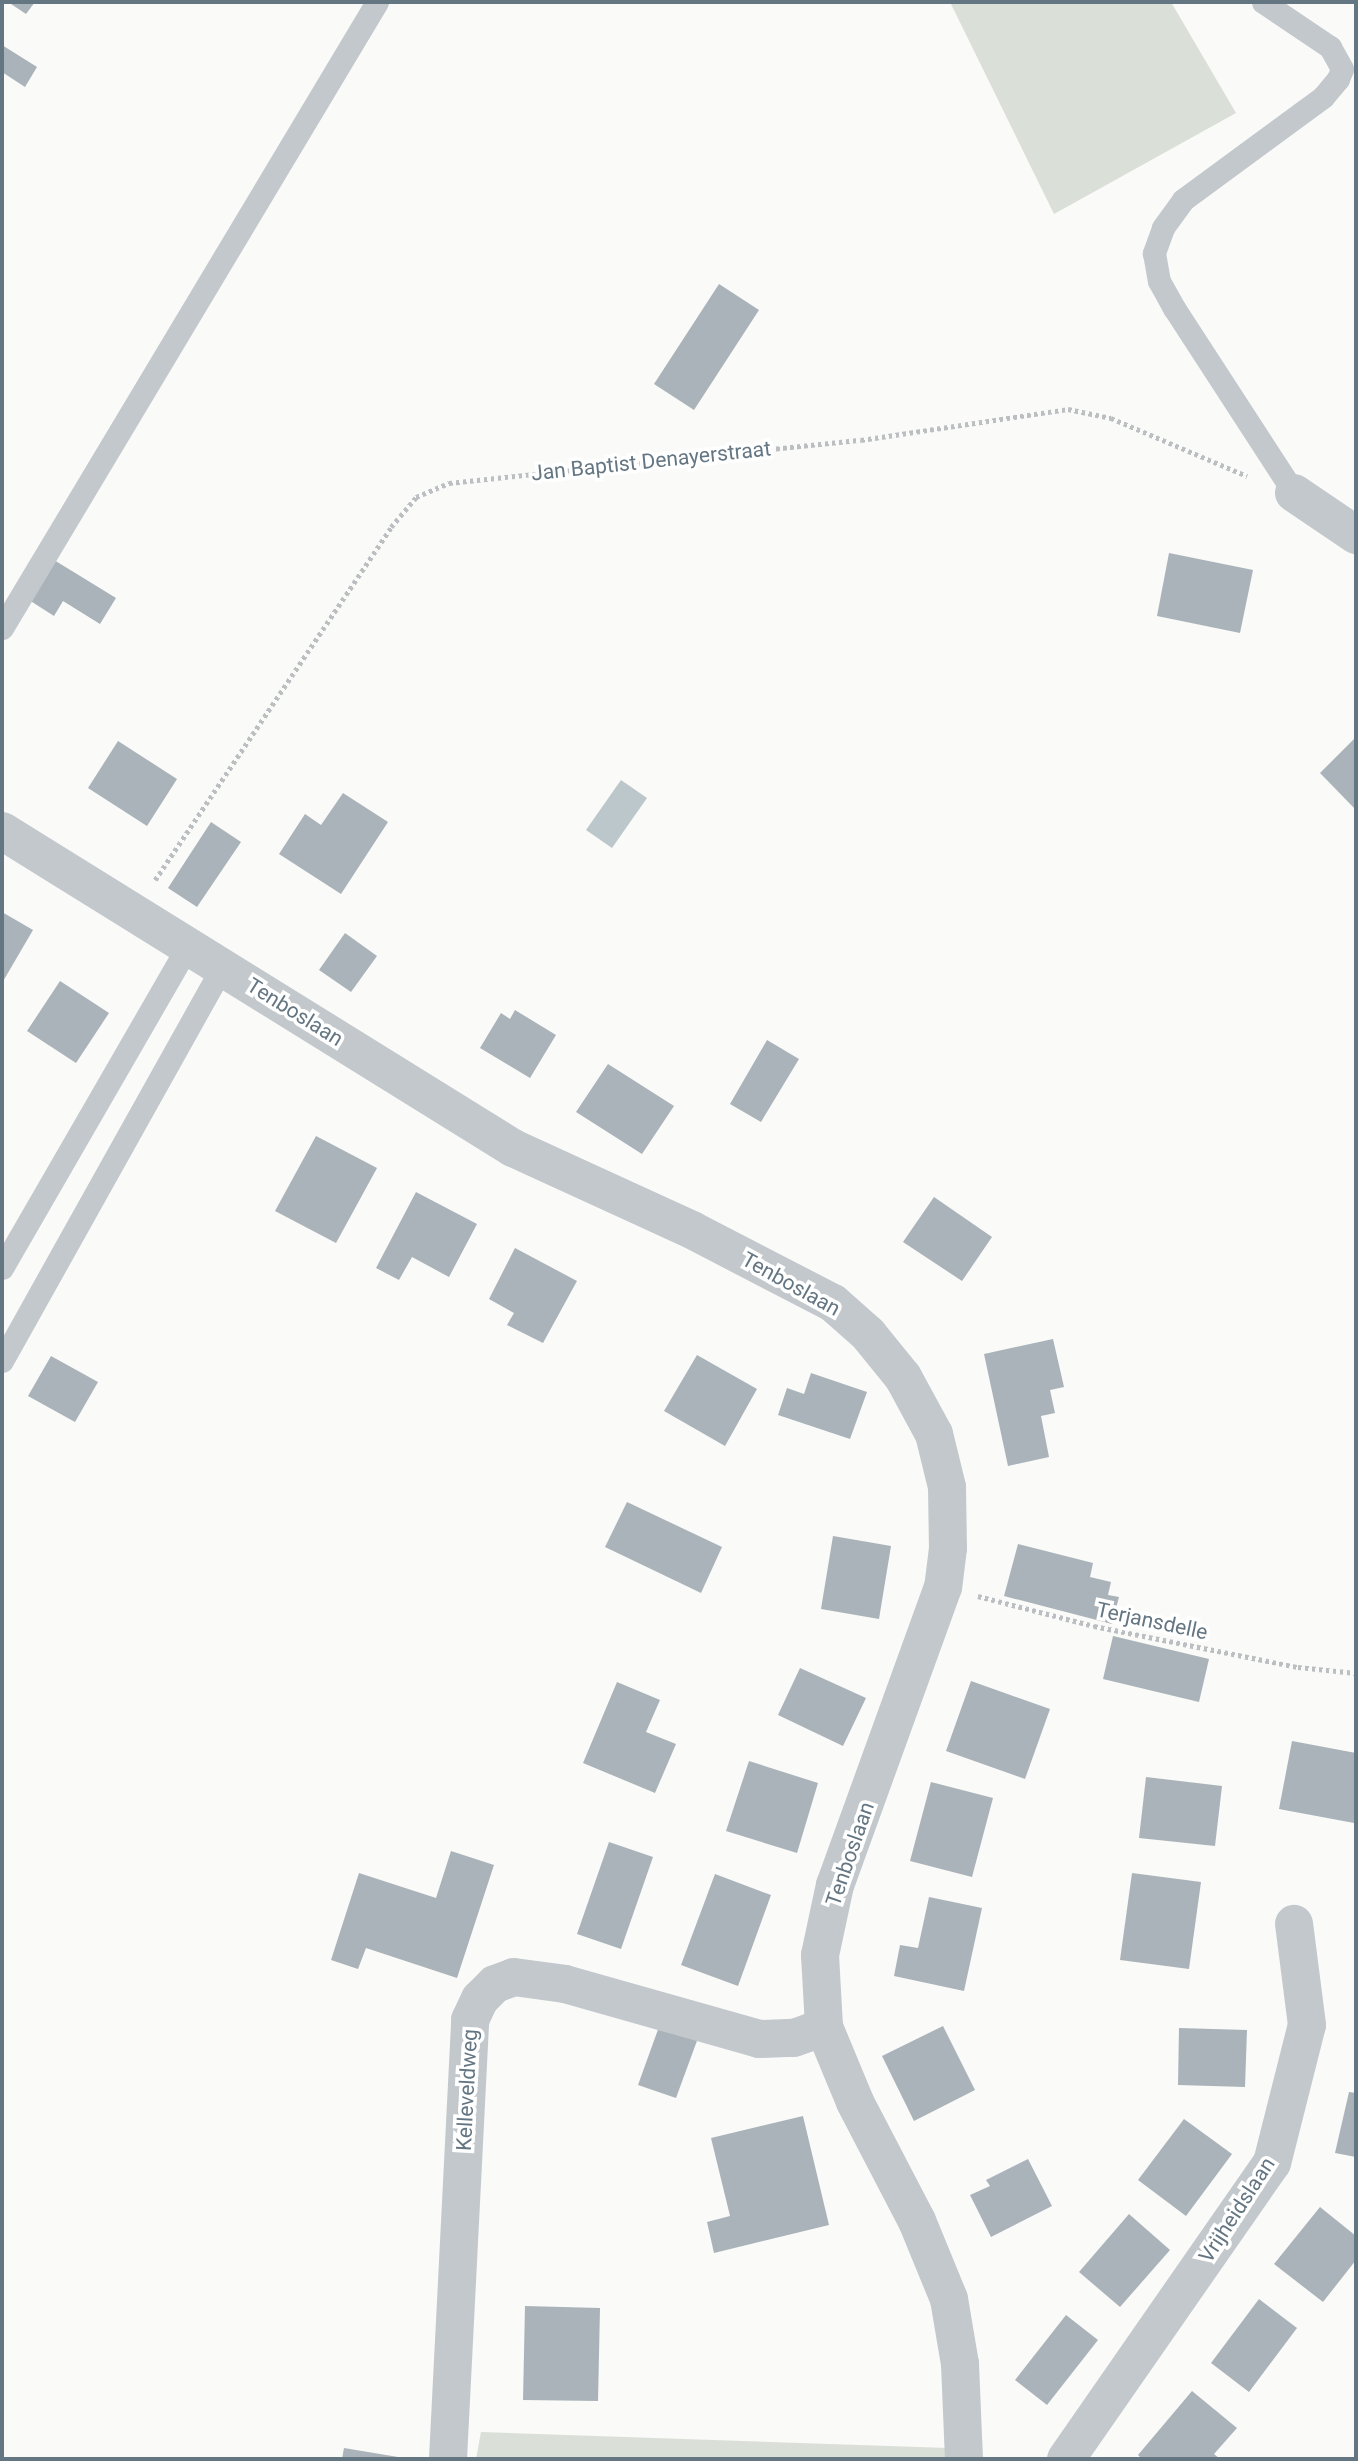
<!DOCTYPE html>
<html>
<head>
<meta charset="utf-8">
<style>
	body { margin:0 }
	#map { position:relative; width:1358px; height:2461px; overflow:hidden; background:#fafaf8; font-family:Roboto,sans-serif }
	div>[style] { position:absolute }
	.green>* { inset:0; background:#dadfd7 }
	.water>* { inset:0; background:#bbc7cb }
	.building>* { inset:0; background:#aab3b9 }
	.path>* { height:4.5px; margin-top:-2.25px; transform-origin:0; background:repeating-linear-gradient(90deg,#bbbfc2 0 3.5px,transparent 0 7px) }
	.lane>* { height:23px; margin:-11.5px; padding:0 11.5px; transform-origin:11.5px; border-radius:11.5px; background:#c3c8cc }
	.street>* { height:38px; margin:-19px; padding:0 19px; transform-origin:19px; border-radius:19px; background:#c3c8cc }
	span { translate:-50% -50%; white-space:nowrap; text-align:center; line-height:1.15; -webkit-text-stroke:7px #fff; paint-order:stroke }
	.street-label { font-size:21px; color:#657683 }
	.frame { position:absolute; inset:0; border:4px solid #657683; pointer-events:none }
</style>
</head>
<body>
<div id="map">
	<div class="green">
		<div style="clip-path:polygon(950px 2px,1171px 2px,1236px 113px,1054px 214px)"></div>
		<div style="clip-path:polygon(481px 2432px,948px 2448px,949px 2459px,476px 2459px)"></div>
	</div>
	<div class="water">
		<div style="clip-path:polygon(621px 780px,647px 798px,612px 848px,586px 830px)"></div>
	</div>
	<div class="building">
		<div style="clip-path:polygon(8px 2px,35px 2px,26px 14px)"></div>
		<div style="clip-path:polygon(2px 45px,37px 67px,25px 87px,2px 72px)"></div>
		<div style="clip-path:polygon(719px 284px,759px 310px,694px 410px,654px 384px)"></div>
		<div style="clip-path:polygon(1169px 553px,1253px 570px,1240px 633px,1157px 616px)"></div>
		<div style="clip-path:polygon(54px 560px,116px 598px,100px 624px,63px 601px,54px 616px,29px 600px)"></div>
		<div style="clip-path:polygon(1356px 737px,1356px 810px,1320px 773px)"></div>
		<div style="clip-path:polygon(118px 741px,177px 779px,147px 826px,88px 788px)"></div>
		<div style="clip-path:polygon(343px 793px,388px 822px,341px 894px,279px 854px,305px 814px,321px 825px)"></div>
		<div style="clip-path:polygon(211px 822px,241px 842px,197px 907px,168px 888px)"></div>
		<div style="clip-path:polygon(2px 912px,33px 930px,2px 983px)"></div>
		<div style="clip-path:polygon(345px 933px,377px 956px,351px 992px,319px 970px)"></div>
		<div style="clip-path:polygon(60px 981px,109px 1013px,76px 1063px,27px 1031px)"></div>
		<div style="clip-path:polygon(515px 1010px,556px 1035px,530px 1078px,480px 1048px,501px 1013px,510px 1019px)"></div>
		<div style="clip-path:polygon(767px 1040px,799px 1059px,761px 1122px,730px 1104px)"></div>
		<div style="clip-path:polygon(608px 1064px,674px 1106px,642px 1154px,576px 1112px)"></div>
		<div style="clip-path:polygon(316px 1136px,377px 1168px,336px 1243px,275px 1211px)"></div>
		<div style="clip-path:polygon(416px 1192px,477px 1224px,449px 1277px,412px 1257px,399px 1280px,376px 1268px)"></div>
		<div style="clip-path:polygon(934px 1197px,992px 1237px,962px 1281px,903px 1242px)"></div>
		<div style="clip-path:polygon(515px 1248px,577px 1281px,543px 1343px,507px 1325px,514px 1313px,489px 1299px)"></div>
		<div style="clip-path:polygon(1053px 1339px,1064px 1387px,1050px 1390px,1055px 1413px,1041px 1416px,1049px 1457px,1008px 1466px,984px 1354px)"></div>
		<div style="clip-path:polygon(697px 1355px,757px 1389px,725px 1446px,664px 1411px)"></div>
		<div style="clip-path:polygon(51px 1356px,98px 1382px,75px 1422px,28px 1396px)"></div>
		<div style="clip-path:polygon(811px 1373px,867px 1392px,850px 1439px,778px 1415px,787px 1388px,804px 1394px)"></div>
		<div style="clip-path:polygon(627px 1502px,722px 1547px,701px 1593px,605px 1547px)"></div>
		<div style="clip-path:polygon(833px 1536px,891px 1546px,879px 1619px,821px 1609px)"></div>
		<div style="clip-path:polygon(1018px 1544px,1093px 1563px,1090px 1577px,1111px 1582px,1108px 1595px,1119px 1597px,1112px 1624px,1004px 1596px)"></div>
		<div style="clip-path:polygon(1113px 1636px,1209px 1659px,1199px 1702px,1103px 1679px)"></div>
		<div style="clip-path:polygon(800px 1668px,866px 1698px,843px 1746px,778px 1715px)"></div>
		<div style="clip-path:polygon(971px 1681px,1050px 1709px,1025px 1779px,946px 1751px)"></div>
		<div style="clip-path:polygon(617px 1682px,660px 1700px,646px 1732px,676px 1744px,655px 1793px,583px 1763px)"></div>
		<div style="clip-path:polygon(1292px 1741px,1356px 1753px,1354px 1823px,1279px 1809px)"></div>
		<div style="clip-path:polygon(749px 1761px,818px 1783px,797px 1853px,726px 1831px)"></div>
		<div style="clip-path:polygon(1146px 1777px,1222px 1786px,1215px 1846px,1139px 1838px)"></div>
		<div style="clip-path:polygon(931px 1782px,993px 1798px,972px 1877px,910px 1861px)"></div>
		<div style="clip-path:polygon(609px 1842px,653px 1857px,621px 1949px,577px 1934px)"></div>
		<div style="clip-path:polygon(451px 1851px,494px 1865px,457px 1978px,366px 1948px,358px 1969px,331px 1960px,359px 1873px,436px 1898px)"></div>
		<div style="clip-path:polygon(1132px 1873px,1201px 1882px,1189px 1969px,1120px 1960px)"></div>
		<div style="clip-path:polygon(715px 1874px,771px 1895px,738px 1986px,681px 1965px)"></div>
		<div style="clip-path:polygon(929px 1897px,982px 1908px,964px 1991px,894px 1976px,900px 1945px,918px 1948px)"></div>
		<div style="clip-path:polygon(660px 2024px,698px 2038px,676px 2098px,638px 2085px)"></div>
		<div style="clip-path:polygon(943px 2026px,975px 2090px,914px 2121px,882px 2056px)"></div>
		<div style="clip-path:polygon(1179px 2028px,1247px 2030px,1245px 2087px,1178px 2085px)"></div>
		<div style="clip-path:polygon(1349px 2092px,1356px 2093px,1356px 2157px,1335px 2153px)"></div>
		<div style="clip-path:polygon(803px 2116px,829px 2225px,714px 2253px,707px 2222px,730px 2216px,711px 2138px)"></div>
		<div style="clip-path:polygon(1184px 2119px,1232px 2154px,1186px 2216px,1138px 2180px)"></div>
		<div style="clip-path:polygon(1028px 2159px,1052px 2206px,991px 2237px,970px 2195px,990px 2186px,986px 2180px)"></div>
		<div style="clip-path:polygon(1320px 2207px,1356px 2236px,1356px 2260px,1323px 2302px,1274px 2264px)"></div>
		<div style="clip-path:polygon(1129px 2214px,1170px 2250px,1120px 2307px,1079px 2272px)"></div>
		<div style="clip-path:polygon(1259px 2299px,1297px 2328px,1249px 2392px,1211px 2363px)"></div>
		<div style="clip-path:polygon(525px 2306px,600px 2308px,598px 2401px,523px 2400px)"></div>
		<div style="clip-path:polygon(1066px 2315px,1098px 2340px,1047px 2405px,1015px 2380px)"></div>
		<div style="clip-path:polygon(1192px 2391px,1237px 2428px,1214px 2454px,1220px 2459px,1142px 2459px,1138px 2455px)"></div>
		<div style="clip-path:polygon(344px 2448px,398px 2457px,398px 2459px,342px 2459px)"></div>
	</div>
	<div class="path">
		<div style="left:155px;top:880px;width:425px;rotate:-56.2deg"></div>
		<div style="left:391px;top:527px;width:39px;rotate:-50deg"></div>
		<div style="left:416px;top:497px;width:36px;rotate:-23deg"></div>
		<div style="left:449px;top:483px;width:414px;rotate:-6deg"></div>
		<div style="left:861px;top:440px;width:209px;rotate:-8.5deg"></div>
		<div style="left:1068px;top:409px;width:44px;rotate:11.8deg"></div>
		<div style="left:1111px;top:418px;width:148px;rotate:23.1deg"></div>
		<div style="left:978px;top:1596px;width:120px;rotate:14.5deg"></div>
		<div style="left:1094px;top:1626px;width:208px;rotate:11.4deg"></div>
		<div style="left:1298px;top:1667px;width:58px;rotate:5.9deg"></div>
	</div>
	<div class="lane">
		<div style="left:1263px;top:2px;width:81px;rotate:33.9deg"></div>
		<div style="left:1330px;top:47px;width:25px;rotate:61deg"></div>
		<div style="left:1342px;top:69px;width:11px;rotate:112deg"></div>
		<div style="left:1338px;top:79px;width:23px;rotate:130deg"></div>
		<div style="left:1323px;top:97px;width:174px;rotate:143.7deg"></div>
		<div style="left:1183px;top:200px;width:34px;rotate:126deg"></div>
		<div style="left:1163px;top:228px;width:27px;rotate:110deg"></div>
		<div style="left:1154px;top:253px;width:28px;rotate:80deg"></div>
		<div style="left:1159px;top:281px;width:31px;rotate:61deg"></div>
		<div style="left:1174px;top:308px;width:221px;rotate:57deg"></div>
		<div style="left:2px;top:628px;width:730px;rotate:-59.08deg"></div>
		<div style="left:2px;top:1268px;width:372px;rotate:-60deg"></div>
		<div style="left:2px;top:1361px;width:451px;rotate:-60.8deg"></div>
	</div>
	<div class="street">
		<div style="left:1294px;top:493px;width:75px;rotate:34.1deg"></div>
		<div style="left:2px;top:831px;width:601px;rotate:31.81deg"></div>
		<div style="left:513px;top:1148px;width:197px;rotate:24.6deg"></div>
		<div style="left:692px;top:1230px;width:159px;rotate:27.4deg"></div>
		<div style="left:833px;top:1303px;width:47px;rotate:41.5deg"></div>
		<div style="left:868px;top:1334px;width:55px;rotate:50.9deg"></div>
		<div style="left:903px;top:1377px;width:65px;rotate:61.5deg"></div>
		<div style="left:934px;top:1434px;width:55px;rotate:76.2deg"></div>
		<div style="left:947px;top:1487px;width:61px;rotate:89.1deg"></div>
		<div style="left:948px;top:1548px;width:39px;rotate:97deg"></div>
		<div style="left:943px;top:1587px;width:317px;rotate:109.9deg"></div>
		<div style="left:835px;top:1885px;width:72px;rotate:102.1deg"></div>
		<div style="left:820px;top:1955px;width:72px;rotate:86.8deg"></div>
		<div style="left:824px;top:2027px;width:81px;rotate:67.5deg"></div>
		<div style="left:855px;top:2102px;width:134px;rotate:62.5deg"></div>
		<div style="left:917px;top:2221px;width:84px;rotate:67.7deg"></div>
		<div style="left:949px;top:2299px;width:66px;rotate:80.4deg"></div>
		<div style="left:960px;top:2364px;width:95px;rotate:87.6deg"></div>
		<div style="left:448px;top:2459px;width:440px;rotate:-87.1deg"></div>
		<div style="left:470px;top:2020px;width:23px;rotate:-65deg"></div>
		<div style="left:480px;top:1999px;width:21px;rotate:-45deg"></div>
		<div style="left:495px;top:1984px;width:20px;rotate:-20deg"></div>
		<div style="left:514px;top:1977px;width:51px;rotate:7.8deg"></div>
		<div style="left:565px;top:1984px;width:202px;rotate:15.8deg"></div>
		<div style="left:759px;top:2039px;width:35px;rotate:-2deg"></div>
		<div style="left:794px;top:2038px;width:32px;rotate:-20deg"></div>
		<div style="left:1066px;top:2459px;width:361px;rotate:-55.2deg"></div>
		<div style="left:1272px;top:2163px;width:142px;rotate:-75.8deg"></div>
		<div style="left:1307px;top:2025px;width:102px;rotate:-97.3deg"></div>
	</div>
	<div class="street-label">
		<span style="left:651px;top:461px;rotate:-6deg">Jan Baptist Denayerstraat</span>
		<span style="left:295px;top:1012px;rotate:32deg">Tenboslaan</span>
		<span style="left:791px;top:1284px;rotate:29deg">Tenboslaan</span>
		<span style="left:1152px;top:1621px;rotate:12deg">Terjansdelle</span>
		<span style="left:850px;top:1854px;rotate:-71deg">Tenboslaan</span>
		<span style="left:467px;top:2090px;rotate:-87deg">Kelleveldweg</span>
		<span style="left:1237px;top:2210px;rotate:-57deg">Vrijheidslaan</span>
	</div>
	<div class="frame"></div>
</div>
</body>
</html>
